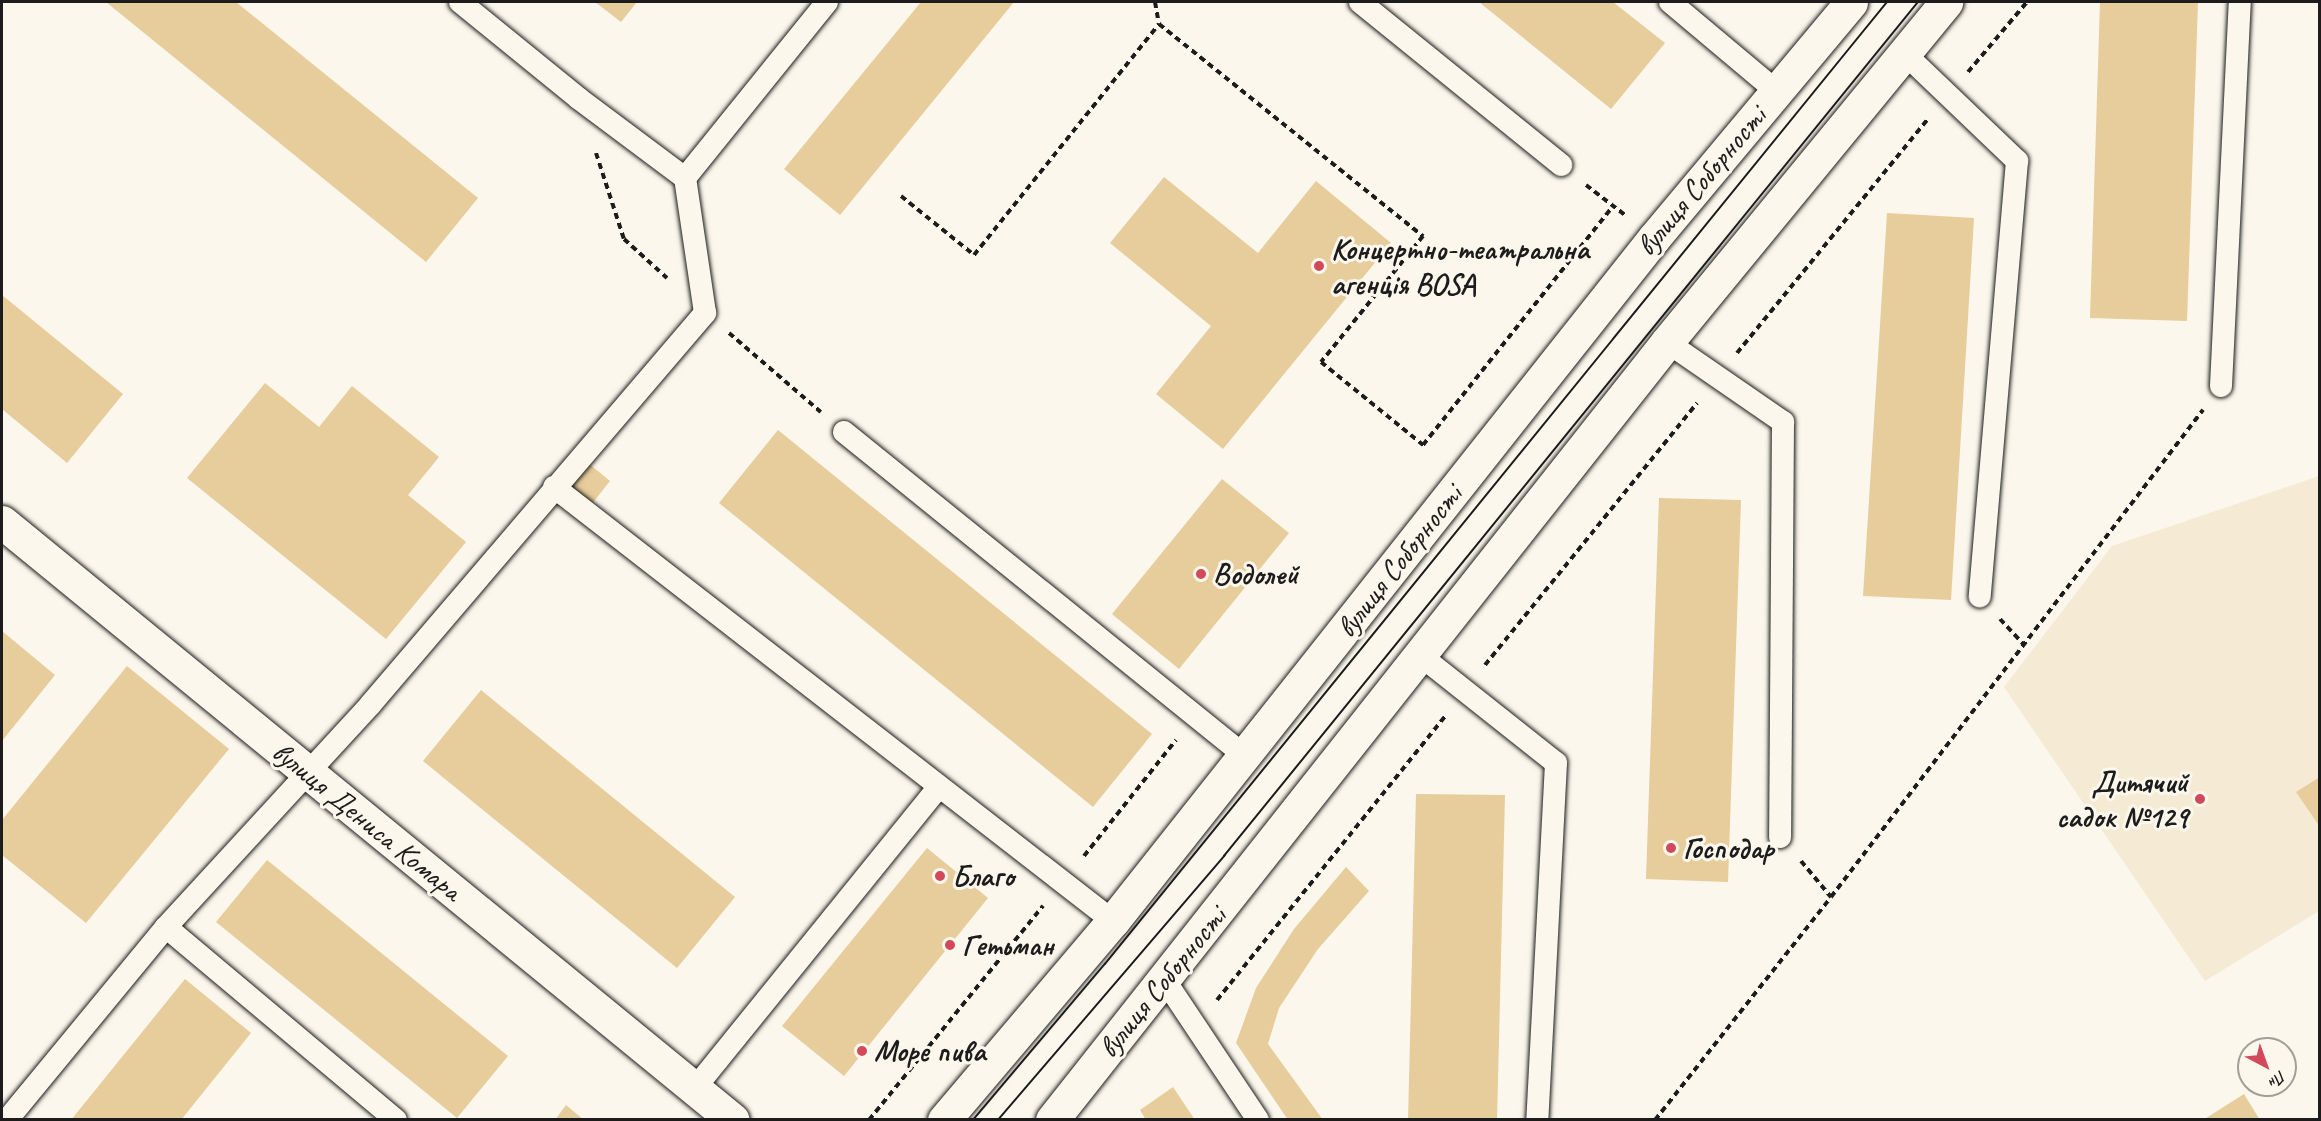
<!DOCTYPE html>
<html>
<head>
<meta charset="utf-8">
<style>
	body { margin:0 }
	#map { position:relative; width:2321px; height:1121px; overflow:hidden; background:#fbf7ec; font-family:Caveat,sans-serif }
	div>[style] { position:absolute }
	.built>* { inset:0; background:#f5ead4 }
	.building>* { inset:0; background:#e7cc9c }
	.path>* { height:4px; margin-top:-2px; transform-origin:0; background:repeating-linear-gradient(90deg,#1c1c1c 0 6px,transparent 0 10.5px) }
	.roads { filter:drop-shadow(0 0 2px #1c1c1c) drop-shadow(0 0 2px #1c1c1c) }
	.service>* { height:22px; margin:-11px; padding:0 11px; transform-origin:11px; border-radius:11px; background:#fbf7ec }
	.tertiary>* { height:33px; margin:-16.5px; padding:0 16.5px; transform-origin:16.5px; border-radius:16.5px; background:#fbf7ec }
	.secondary>* { height:33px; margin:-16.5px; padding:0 16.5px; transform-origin:16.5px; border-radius:16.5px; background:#fbf7ec }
	.tram>* { height:1.5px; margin:-0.75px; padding:0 0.75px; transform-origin:0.75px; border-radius:0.75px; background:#1c1c1c }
	.dots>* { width:16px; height:16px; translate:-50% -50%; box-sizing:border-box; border:3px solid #fbf7ec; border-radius:50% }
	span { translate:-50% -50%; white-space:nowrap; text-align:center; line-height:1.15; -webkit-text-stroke:6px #fbf7ec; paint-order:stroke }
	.street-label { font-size:30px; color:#1c1c1c }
	.poi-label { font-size:30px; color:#1c1c1c; font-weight:700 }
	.left { translate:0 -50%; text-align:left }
	.right { translate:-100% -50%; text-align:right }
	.frame { position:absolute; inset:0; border:3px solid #1c1c1c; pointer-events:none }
	.north { position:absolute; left:2237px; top:1037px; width:60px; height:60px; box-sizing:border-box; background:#fbf7ec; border:2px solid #a29f99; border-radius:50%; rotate:139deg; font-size:16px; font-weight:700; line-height:24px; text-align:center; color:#1c1c1c }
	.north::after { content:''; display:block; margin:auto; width:21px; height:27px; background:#d1495b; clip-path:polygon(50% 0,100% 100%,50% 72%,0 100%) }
</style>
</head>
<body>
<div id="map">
	<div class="built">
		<div style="clip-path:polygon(2319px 476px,2319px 911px,2205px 981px,2004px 687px,2112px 546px)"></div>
	</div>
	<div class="building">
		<div style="clip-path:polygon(106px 2px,236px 2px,478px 198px,426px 262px)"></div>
		<div style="clip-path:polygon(595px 2px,637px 2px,621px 22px)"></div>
		<div style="clip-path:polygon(921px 2px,1014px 2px,840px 215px,784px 169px)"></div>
		<div style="clip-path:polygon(1479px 2px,1613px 2px,1665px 43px,1611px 109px)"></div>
		<div style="clip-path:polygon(2100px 2px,2198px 2px,2187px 321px,2090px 318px)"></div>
		<div style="clip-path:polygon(1164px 177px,1258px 253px,1316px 181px,1391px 243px,1223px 449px,1156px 394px,1211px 326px,1110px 243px)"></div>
		<div style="clip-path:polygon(1887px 213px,1974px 218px,1951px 600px,1863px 596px)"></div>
		<div style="clip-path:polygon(2px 295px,123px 394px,67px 463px,2px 409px)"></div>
		<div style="clip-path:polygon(265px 383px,319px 427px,352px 386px,439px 457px,408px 495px,466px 542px,386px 639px,187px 478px)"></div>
		<div style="clip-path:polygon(778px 430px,1152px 734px,1093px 807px,719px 503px)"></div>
		<div style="clip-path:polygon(588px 463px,610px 481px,591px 505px,568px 486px)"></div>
		<div style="clip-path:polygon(1222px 479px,1289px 533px,1179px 669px,1112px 614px)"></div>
		<div style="clip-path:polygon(1659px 498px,1741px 500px,1728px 882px,1646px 879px)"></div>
		<div style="clip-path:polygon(2px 631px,55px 675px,2px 741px)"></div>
		<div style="clip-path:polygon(127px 666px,229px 749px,86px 923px,2px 855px,2px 820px)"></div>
		<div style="clip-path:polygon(481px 690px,735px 897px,677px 968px,423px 761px)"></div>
		<div style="clip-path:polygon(2320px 777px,2320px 827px,2296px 792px)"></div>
		<div style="clip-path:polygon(1416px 794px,1505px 795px,1497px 1120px,1408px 1120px)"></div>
		<div style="clip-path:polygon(927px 848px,988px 898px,844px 1076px,782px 1026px)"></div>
		<div style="clip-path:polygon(267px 860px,508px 1056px,457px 1118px,216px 922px)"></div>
		<div style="clip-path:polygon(1346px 867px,1369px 891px,1318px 949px,1279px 1008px,1268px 1044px,1323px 1120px,1288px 1120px,1236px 1043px,1256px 988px,1294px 929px)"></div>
		<div style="clip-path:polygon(185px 979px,251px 1033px,181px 1120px,71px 1120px)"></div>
		<div style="clip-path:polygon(1173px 1087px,1195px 1120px,1146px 1120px,1140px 1110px)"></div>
		<div style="clip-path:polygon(2244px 1094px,2260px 1120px,2203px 1120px)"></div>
		<div style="clip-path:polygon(566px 1105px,584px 1120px,555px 1120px)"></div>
	</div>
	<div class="path">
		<div style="left:1155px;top:2px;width:22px;rotate:80deg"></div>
		<div style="left:1159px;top:24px;width:339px;rotate:38.8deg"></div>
		<div style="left:1423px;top:236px;width:162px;rotate:129deg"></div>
		<div style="left:1321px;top:362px;width:132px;rotate:39.1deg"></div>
		<div style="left:1423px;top:445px;width:305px;rotate:-51.5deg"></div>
		<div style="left:1968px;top:72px;width:92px;rotate:-49.9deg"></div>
		<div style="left:596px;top:153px;width:90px;rotate:72deg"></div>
		<div style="left:624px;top:239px;width:58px;rotate:42.2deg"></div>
		<div style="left:1586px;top:185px;width:49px;rotate:37.6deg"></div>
		<div style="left:901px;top:196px;width:94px;rotate:38.9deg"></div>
		<div style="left:974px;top:255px;width:296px;rotate:-51.3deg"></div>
		<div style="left:729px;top:333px;width:121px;rotate:40.7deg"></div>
		<div style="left:1737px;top:353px;width:302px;rotate:-50.8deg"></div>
		<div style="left:2000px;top:619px;width:35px;rotate:47deg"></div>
		<div style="left:1485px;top:665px;width:337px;rotate:-51deg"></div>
		<div style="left:1084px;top:856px;width:148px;rotate:-51.6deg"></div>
		<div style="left:1801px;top:861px;width:47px;rotate:50.2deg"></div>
		<div style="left:1217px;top:1000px;width:364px;rotate:-51.2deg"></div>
		<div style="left:869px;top:1120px;width:276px;rotate:-50.9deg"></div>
		<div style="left:1655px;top:1120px;width:284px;rotate:-51.7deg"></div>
		<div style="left:1831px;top:897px;width:613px;rotate:-52.63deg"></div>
	</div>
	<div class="roads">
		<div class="service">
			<div style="left:460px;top:2px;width:152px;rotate:39.1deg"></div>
			<div style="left:578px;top:98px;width:134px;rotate:36.8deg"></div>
			<div style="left:685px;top:178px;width:226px;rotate:-51.1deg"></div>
			<div style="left:1360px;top:2px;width:259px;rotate:39deg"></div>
			<div style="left:1670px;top:2px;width:138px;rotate:40deg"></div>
			<div style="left:1903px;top:52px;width:158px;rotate:43.7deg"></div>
			<div style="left:2017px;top:161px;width:437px;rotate:94.9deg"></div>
			<div style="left:1667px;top:342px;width:141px;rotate:34.6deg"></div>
			<div style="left:1783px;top:422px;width:415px;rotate:90.4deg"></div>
			<div style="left:2221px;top:386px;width:384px;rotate:-87.2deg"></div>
			<div style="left:844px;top:432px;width:516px;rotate:38.94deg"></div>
			<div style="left:554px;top:487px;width:708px;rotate:37.83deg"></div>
			<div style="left:1421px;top:656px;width:172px;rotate:38.4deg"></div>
			<div style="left:1556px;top:763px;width:358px;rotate:93deg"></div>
			<div style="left:166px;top:927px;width:300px;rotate:40deg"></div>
			<div style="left:1164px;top:979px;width:169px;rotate:56.3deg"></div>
			<div style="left:695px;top:1088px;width:387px;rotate:-51deg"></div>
			<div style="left:7px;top:1120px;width:250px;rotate:-50.5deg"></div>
			<div style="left:166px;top:927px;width:301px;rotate:-47.4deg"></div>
			<div style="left:370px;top:705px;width:516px;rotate:-49.48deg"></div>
			<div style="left:705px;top:313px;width:136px;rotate:-98.4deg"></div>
		</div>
		<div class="tertiary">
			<div style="left:2px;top:522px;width:944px;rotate:39.29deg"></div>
		</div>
		<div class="secondary">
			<div style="left:944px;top:1120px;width:261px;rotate:-49.7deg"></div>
			<div style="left:1113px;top:921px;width:871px;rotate:-51.62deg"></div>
			<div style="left:1654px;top:238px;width:307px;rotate:-50.1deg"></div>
			<div style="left:1052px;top:1120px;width:992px;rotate:-51.67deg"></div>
			<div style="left:1667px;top:342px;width:440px;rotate:-50.6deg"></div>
		</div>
	</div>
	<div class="tram">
		<div style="left:973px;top:1120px;width:204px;rotate:-49.8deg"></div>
		<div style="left:1105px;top:964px;width:1240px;rotate:-50.89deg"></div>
		<div style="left:998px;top:1120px;width:348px;rotate:-49.4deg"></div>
		<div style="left:1224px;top:856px;width:1100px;rotate:-50.9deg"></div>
	</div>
	<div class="dots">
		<div style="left:1319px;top:266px;background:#d1495b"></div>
		<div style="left:1201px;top:574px;background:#d1495b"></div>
		<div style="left:2200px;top:799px;background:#d1495b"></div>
		<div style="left:1671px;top:848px;background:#d1495b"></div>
		<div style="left:940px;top:876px;background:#d1495b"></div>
		<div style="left:950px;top:945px;background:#d1495b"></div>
		<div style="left:862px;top:1051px;background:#d1495b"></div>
	</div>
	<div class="street-label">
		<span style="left:1701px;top:181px;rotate:-50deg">вулиця Соборності</span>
		<span style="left:1399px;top:561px;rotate:-52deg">вулиця Соборності</span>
		<span style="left:367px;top:821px;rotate:39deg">вулиця Дениса Комара</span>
		<span style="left:1162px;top:982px;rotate:-51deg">вулиця Соборності</span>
	</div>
	<div class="poi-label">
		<span class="left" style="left:1331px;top:266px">Концертно-театральна<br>агенція BOSA</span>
		<span class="left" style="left:1213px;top:574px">Водолей</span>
		<span class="right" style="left:2188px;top:799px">Дитячий<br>садок №129</span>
		<span class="left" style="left:1683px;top:848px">Господар</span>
		<span class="left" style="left:952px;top:876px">Благо</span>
		<span class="left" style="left:962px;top:945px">Гетьман</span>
		<span class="left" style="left:874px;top:1051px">Море пива</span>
	</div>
	<div class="frame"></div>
	<div class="north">Пн</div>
</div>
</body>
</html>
